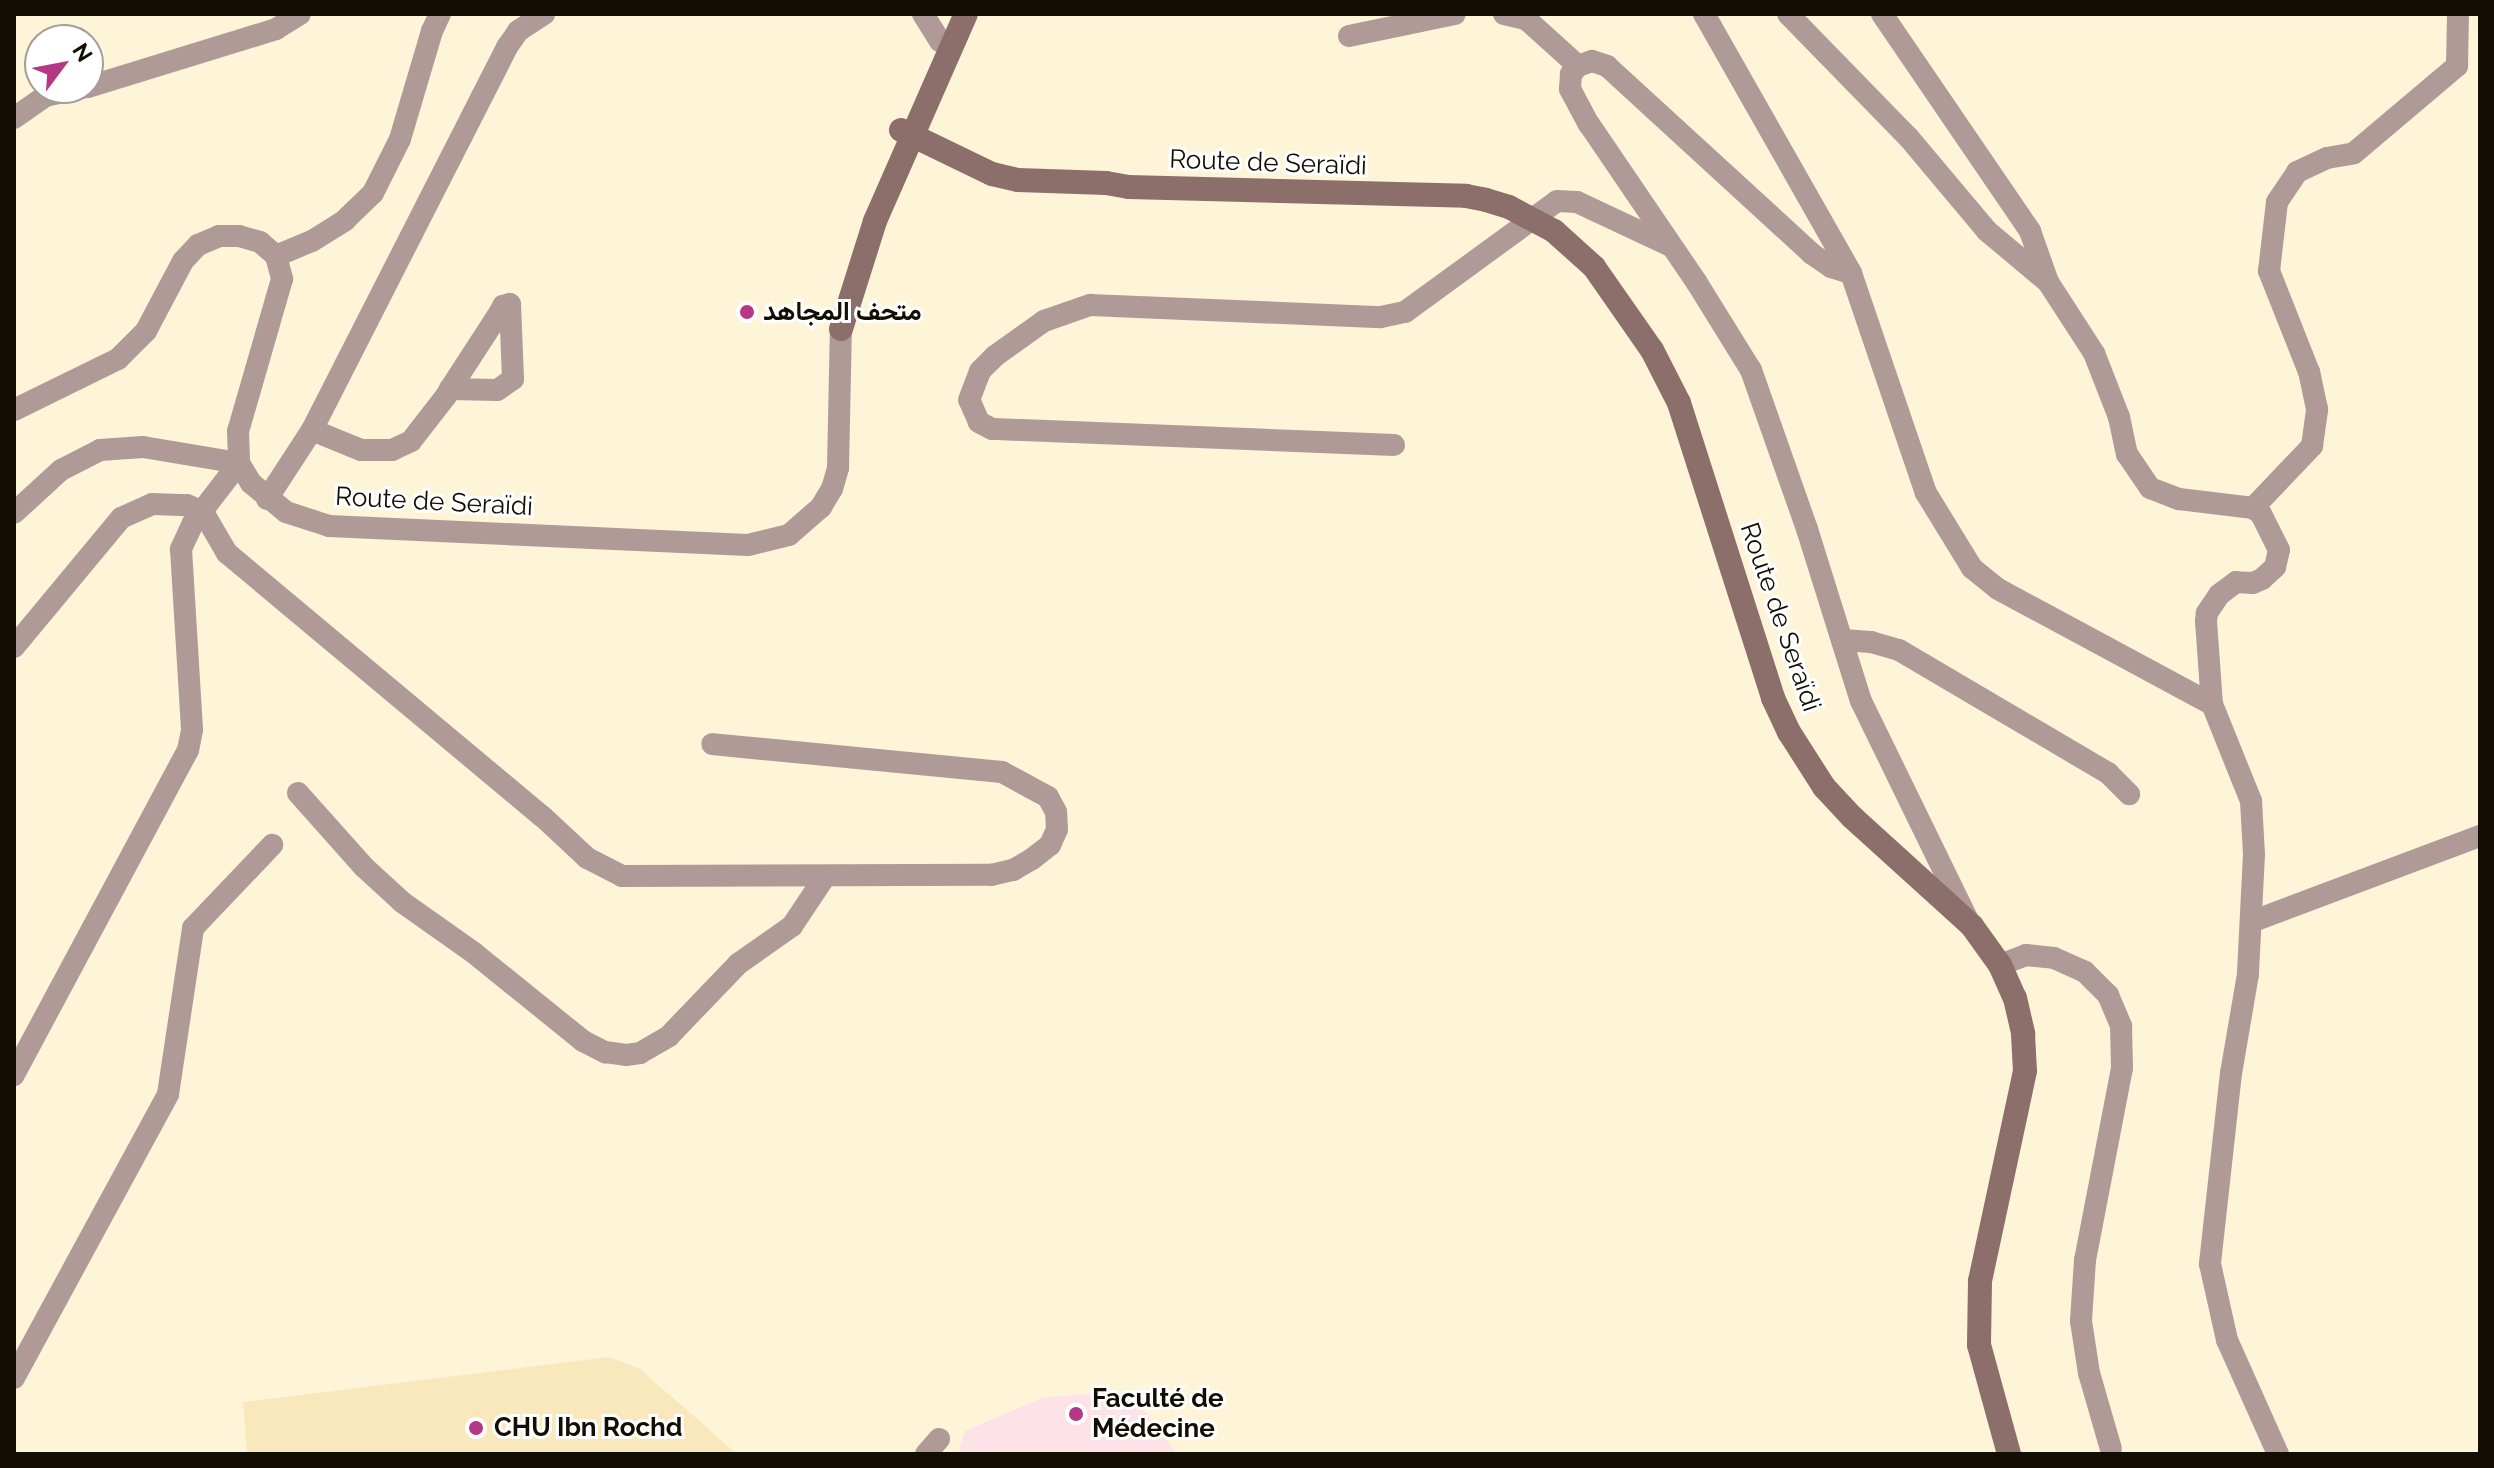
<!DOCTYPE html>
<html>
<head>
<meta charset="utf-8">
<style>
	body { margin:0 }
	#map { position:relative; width:2494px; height:1468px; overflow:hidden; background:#fef4d7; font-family:Raleway,Vazirmatn,sans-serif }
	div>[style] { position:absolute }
	.built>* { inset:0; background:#f8e8bc }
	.education>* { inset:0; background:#fde3e8 }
	.street>* { height:22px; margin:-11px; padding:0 11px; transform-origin:11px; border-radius:11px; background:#af9a98 }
	.secondary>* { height:24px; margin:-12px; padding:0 12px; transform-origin:12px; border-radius:12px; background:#8c6f6b }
	.dots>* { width:22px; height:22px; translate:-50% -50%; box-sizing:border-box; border:4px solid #fff; border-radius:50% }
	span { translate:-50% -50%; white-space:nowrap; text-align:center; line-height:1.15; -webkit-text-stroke:6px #fff; paint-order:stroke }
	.street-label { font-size:26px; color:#120e03 }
	.poi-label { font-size:26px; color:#120e03; font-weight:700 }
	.left { translate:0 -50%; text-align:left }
	.frame { position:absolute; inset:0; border:16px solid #120e03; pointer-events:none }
	.north { position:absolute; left:24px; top:24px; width:80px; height:80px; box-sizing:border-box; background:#fff; border:2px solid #a09f9a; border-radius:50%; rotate:58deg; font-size:22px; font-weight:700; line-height:32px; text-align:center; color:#120e03 }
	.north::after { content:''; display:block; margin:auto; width:28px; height:36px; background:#b63785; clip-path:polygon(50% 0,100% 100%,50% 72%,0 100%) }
</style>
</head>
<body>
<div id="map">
	<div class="built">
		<div style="clip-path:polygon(609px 1357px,640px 1369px,737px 1454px,247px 1454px,243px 1402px)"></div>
	</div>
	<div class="education">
		<div style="clip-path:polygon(1131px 1392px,1177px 1454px,958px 1454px,965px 1431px,1044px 1397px)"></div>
	</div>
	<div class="street">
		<div style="left:923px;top:14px;width:32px;rotate:58deg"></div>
		<div style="left:1504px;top:14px;width:23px;rotate:13deg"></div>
		<div style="left:1526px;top:19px;width:70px;rotate:42.1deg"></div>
		<div style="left:1578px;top:66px;width:15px;rotate:-20deg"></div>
		<div style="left:1592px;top:61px;width:16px;rotate:18deg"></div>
		<div style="left:1607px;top:66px;width:278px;rotate:42.5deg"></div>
		<div style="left:1812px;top:254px;width:23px;rotate:34deg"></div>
		<div style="left:1831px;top:267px;width:21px;rotate:17deg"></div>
		<div style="left:1704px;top:14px;width:298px;rotate:60.4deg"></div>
		<div style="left:1851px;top:273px;width:232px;rotate:71.2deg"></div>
		<div style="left:1926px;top:493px;width:88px;rotate:58.5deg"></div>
		<div style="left:1972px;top:568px;width:33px;rotate:39deg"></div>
		<div style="left:1998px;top:589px;width:243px;rotate:28.3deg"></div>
		<div style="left:1788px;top:14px;width:173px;rotate:45.7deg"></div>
		<div style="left:1909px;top:138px;width:121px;rotate:50deg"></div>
		<div style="left:1987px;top:231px;width:80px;rotate:39.9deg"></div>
		<div style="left:1882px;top:14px;width:263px;rotate:55.7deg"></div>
		<div style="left:2030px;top:231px;width:54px;rotate:70.6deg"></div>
		<div style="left:2048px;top:282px;width:85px;rotate:57.1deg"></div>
		<div style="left:2094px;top:353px;width:69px;rotate:68.7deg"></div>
		<div style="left:2119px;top:417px;width:38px;rotate:78deg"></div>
		<div style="left:2127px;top:454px;width:41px;rotate:55.9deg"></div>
		<div style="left:2150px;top:488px;width:31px;rotate:21deg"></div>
		<div style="left:2179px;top:499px;width:75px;rotate:6.9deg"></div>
		<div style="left:2253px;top:508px;width:10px;rotate:37deg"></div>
		<div style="left:2261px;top:514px;width:40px;rotate:63.4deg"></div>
		<div style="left:2279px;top:550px;width:17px;rotate:103deg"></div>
		<div style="left:2275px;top:567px;width:18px;rotate:137deg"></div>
		<div style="left:2262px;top:579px;width:10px;rotate:156deg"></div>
		<div style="left:2253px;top:583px;width:17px;rotate:-177deg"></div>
		<div style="left:2236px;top:582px;width:21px;rotate:143deg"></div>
		<div style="left:2219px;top:595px;width:22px;rotate:124deg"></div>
		<div style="left:2207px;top:613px;width:8px;rotate:97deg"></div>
		<div style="left:2206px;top:621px;width:83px;rotate:85.9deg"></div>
		<div style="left:2212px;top:704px;width:105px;rotate:68.1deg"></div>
		<div style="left:2251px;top:801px;width:53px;rotate:86.8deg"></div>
		<div style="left:2254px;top:854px;width:120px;rotate:92.9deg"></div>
		<div style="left:2248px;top:974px;width:100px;rotate:99.7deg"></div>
		<div style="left:2231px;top:1073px;width:192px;rotate:96.3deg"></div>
		<div style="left:2210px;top:1264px;width:78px;rotate:77.4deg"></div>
		<div style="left:2227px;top:1340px;width:125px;rotate:65.9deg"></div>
		<div style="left:1349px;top:36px;width:108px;rotate:-11.7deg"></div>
		<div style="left:1578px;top:66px;width:11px;rotate:131deg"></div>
		<div style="left:1571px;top:74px;width:15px;rotate:94deg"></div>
		<div style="left:1570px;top:89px;width:40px;rotate:62deg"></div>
		<div style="left:1589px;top:124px;width:192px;rotate:55.8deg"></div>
		<div style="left:1697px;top:283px;width:102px;rotate:58.2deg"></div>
		<div style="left:1751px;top:370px;width:169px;rotate:70.6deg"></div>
		<div style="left:1807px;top:529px;width:180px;rotate:72.6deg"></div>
		<div style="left:1861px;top:701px;width:246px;rotate:64deg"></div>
		<div style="left:88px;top:87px;width:197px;rotate:-17.1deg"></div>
		<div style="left:276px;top:29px;width:28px;rotate:-32deg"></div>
		<div style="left:14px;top:118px;width:38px;rotate:-35deg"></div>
		<div style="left:45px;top:96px;width:38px;rotate:-12deg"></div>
		<div style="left:276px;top:256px;width:39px;rotate:-23deg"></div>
		<div style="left:312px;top:241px;width:39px;rotate:-32deg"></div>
		<div style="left:345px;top:220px;width:39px;rotate:-44deg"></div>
		<div style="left:373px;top:193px;width:60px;rotate:-63.4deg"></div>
		<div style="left:400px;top:139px;width:113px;rotate:-73.5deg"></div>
		<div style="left:432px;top:31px;width:19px;rotate:-65deg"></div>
		<div style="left:14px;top:410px;width:116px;rotate:-26.1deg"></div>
		<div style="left:118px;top:359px;width:40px;rotate:-45deg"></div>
		<div style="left:146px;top:331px;width:79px;rotate:-62.1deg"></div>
		<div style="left:183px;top:261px;width:22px;rotate:-47deg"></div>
		<div style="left:198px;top:245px;width:23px;rotate:-23deg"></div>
		<div style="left:219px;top:236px;width:20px"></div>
		<div style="left:239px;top:236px;width:22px;rotate:16deg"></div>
		<div style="left:260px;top:242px;width:21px;rotate:41deg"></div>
		<div style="left:276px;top:256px;width:24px;rotate:75deg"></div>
		<div style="left:282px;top:279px;width:158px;rotate:106.1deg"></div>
		<div style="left:238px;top:431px;width:32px;rotate:88deg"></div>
		<div style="left:239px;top:463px;width:23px;rotate:59deg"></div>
		<div style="left:251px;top:483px;width:45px;rotate:39.6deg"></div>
		<div style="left:286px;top:512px;width:45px;rotate:18deg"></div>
		<div style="left:329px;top:526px;width:419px;rotate:2.6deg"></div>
		<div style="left:748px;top:545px;width:42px;rotate:-13.7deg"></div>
		<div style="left:789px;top:535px;width:43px;rotate:-41.2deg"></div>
		<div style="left:821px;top:507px;width:21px;rotate:-59deg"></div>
		<div style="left:832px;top:489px;width:22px;rotate:-74deg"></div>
		<div style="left:838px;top:468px;width:139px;rotate:-88.8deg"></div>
		<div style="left:312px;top:430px;width:53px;rotate:22.2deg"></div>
		<div style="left:361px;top:450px;width:31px"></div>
		<div style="left:392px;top:450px;width:21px;rotate:-25deg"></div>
		<div style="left:411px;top:441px;width:57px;rotate:-52.1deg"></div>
		<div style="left:446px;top:396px;width:8px;rotate:-60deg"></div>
		<div style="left:450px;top:389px;width:92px;rotate:-57deg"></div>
		<div style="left:500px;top:312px;width:7px;rotate:-63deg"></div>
		<div style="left:503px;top:306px;width:7px;rotate:-16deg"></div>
		<div style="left:510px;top:304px;width:75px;rotate:87.7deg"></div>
		<div style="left:513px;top:379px;width:19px;rotate:145deg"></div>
		<div style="left:497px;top:390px;width:47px;rotate:-178.8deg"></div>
		<div style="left:1394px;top:445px;width:402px;rotate:-177.7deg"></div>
		<div style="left:992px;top:429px;width:15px;rotate:-152deg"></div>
		<div style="left:979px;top:422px;width:24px;rotate:-114deg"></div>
		<div style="left:969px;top:400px;width:31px;rotate:-69deg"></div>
		<div style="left:980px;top:371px;width:21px;rotate:-45deg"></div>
		<div style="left:995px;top:356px;width:60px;rotate:-35.5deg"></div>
		<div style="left:1044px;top:321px;width:49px;rotate:-19.2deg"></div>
		<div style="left:1090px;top:305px;width:291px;rotate:2.4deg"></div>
		<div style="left:1381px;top:317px;width:25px;rotate:-12deg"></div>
		<div style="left:1405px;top:312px;width:188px;rotate:-36.1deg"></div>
		<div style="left:1557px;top:201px;width:20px;rotate:3deg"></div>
		<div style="left:1577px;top:202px;width:104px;rotate:25.1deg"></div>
		<div style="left:267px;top:499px;width:82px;rotate:-56.9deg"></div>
		<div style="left:312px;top:430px;width:430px;rotate:-63deg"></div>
		<div style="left:507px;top:47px;width:19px;rotate:-55deg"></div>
		<div style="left:518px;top:31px;width:31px;rotate:-33deg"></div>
		<div style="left:2253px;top:508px;width:86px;rotate:-46.4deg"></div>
		<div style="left:2312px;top:446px;width:37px;rotate:-82deg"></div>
		<div style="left:2317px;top:409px;width:38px;rotate:-102deg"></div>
		<div style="left:2309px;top:372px;width:109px;rotate:-111.6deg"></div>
		<div style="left:2269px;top:271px;width:69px;rotate:-83.4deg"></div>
		<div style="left:2277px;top:202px;width:36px;rotate:-56deg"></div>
		<div style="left:2297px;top:172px;width:33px;rotate:-25deg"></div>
		<div style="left:2327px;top:158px;width:27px;rotate:-10deg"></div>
		<div style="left:2354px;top:153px;width:135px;rotate:-40.2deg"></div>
		<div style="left:2457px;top:66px;width:52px;rotate:-88.9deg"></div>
		<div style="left:14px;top:513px;width:64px;rotate:-42.5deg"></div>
		<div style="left:61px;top:470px;width:44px;rotate:-27.1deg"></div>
		<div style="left:100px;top:450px;width:43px;rotate:-4deg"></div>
		<div style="left:143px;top:447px;width:97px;rotate:9.5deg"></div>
		<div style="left:239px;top:463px;width:76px;rotate:127.5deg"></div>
		<div style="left:193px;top:523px;width:29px;rotate:115deg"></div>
		<div style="left:181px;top:549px;width:181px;rotate:86.5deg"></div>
		<div style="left:192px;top:730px;width:20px;rotate:101deg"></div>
		<div style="left:188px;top:750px;width:369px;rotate:118.2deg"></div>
		<div style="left:1842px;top:640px;width:29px;rotate:4deg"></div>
		<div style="left:1871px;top:642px;width:29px;rotate:16deg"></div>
		<div style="left:1899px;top:650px;width:243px;rotate:30.5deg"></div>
		<div style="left:2108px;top:773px;width:30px;rotate:45deg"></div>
		<div style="left:14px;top:647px;width:168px;rotate:-50.3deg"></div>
		<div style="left:121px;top:518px;width:34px;rotate:-24deg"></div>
		<div style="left:152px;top:504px;width:35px;rotate:2deg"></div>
		<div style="left:187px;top:505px;width:17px;rotate:24deg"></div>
		<div style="left:203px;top:512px;width:48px;rotate:59.7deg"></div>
		<div style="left:227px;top:553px;width:410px;rotate:39.9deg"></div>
		<div style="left:542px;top:816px;width:62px;rotate:43deg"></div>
		<div style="left:587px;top:858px;width:39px;rotate:27deg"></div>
		<div style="left:622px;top:876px;width:369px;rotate:-0.2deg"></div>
		<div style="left:991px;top:875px;width:23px;rotate:-13deg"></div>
		<div style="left:1013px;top:870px;width:22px;rotate:-30deg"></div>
		<div style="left:1032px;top:859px;width:23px;rotate:-38deg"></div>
		<div style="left:1050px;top:845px;width:17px;rotate:-66deg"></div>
		<div style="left:1057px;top:829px;width:17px;rotate:-93deg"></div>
		<div style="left:1056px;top:812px;width:17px;rotate:-118deg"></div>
		<div style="left:1048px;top:797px;width:52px;rotate:-151.5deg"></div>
		<div style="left:1002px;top:772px;width:291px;rotate:-174.5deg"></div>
		<div style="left:298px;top:793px;width:99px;rotate:48.3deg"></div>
		<div style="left:364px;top:867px;width:52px;rotate:42.6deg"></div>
		<div style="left:402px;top:902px;width:88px;rotate:35.3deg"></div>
		<div style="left:474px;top:953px;width:140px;rotate:38.9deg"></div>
		<div style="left:583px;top:1041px;width:25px;rotate:27deg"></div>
		<div style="left:605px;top:1052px;width:21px;rotate:8deg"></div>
		<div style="left:626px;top:1055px;width:14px;rotate:-8deg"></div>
		<div style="left:640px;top:1053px;width:34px;rotate:-30deg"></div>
		<div style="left:669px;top:1036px;width:100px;rotate:-46.2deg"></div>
		<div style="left:738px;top:964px;width:66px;rotate:-35.1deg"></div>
		<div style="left:792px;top:926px;width:58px;rotate:-56.3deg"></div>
		<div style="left:2251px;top:922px;width:245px;rotate:-20.6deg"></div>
		<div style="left:2000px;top:965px;width:28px;rotate:-21deg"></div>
		<div style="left:2026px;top:955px;width:28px;rotate:6deg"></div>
		<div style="left:2054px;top:958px;width:34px;rotate:24deg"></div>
		<div style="left:2085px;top:972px;width:33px;rotate:45deg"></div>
		<div style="left:2108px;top:995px;width:34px;rotate:67deg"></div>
		<div style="left:2121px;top:1026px;width:42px;rotate:88.6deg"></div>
		<div style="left:2122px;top:1068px;width:196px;rotate:100.9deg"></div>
		<div style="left:2085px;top:1260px;width:61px;rotate:93.8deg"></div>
		<div style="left:2081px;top:1321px;width:53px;rotate:81.3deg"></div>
		<div style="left:2089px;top:1373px;width:79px;rotate:73.9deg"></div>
		<div style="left:14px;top:1378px;width:323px;rotate:-61.5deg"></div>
		<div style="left:168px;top:1094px;width:168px;rotate:-81.4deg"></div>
		<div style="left:193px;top:928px;width:115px;rotate:-46.4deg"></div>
		<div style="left:926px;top:1454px;width:20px;rotate:-49deg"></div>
	</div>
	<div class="secondary">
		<div style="left:901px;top:130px;width:101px;rotate:25.8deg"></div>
		<div style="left:992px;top:174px;width:27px;rotate:13deg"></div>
		<div style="left:1018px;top:180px;width:88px;rotate:2deg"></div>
		<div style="left:1106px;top:183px;width:23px;rotate:10deg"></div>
		<div style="left:1129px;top:187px;width:337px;rotate:1.5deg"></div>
		<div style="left:1466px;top:196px;width:20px;rotate:11deg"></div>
		<div style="left:1486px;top:200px;width:24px;rotate:17deg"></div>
		<div style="left:1509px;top:207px;width:51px;rotate:28.1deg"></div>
		<div style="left:1554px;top:231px;width:54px;rotate:42deg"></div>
		<div style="left:1594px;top:267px;width:101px;rotate:55.1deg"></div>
		<div style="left:1652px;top:350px;width:59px;rotate:63deg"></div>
		<div style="left:1679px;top:403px;width:310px;rotate:72.3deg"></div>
		<div style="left:1773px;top:698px;width:38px;rotate:65deg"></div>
		<div style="left:1789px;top:732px;width:65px;rotate:57.5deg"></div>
		<div style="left:1824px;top:787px;width:41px;rotate:47deg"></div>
		<div style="left:1852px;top:817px;width:162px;rotate:42.2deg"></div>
		<div style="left:1972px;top:926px;width:48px;rotate:54.3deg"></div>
		<div style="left:2000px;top:965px;width:36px;rotate:66deg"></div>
		<div style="left:2015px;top:998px;width:37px;rotate:77deg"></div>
		<div style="left:2023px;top:1034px;width:37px;rotate:87deg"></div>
		<div style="left:2025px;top:1071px;width:215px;rotate:102.1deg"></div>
		<div style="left:1980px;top:1281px;width:64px;rotate:90.9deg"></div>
		<div style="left:1979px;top:1345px;width:113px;rotate:74.6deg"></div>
		<div style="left:841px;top:329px;width:113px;rotate:-72.5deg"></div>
		<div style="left:875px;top:221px;width:226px;rotate:-66.3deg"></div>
	</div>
	<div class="dots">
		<div style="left:747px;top:312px;background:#b63785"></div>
		<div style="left:1076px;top:1414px;background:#b63785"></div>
		<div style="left:476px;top:1428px;background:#b63785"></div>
	</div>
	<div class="street-label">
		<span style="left:1268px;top:163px;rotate:2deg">Route de Seraïdi</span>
		<span style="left:434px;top:502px;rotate:3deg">Route de Seraïdi</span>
		<span style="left:1780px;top:617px;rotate:71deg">Route de Seraïdi</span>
	</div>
	<div class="poi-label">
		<span class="left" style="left:763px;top:312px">متحف المجاهد</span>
		<span class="left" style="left:1092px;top:1414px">Faculté de<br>Médecine</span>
		<span class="left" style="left:494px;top:1428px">CHU Ibn Rochd</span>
	</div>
	<div class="frame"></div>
	<div class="north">N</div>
</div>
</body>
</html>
